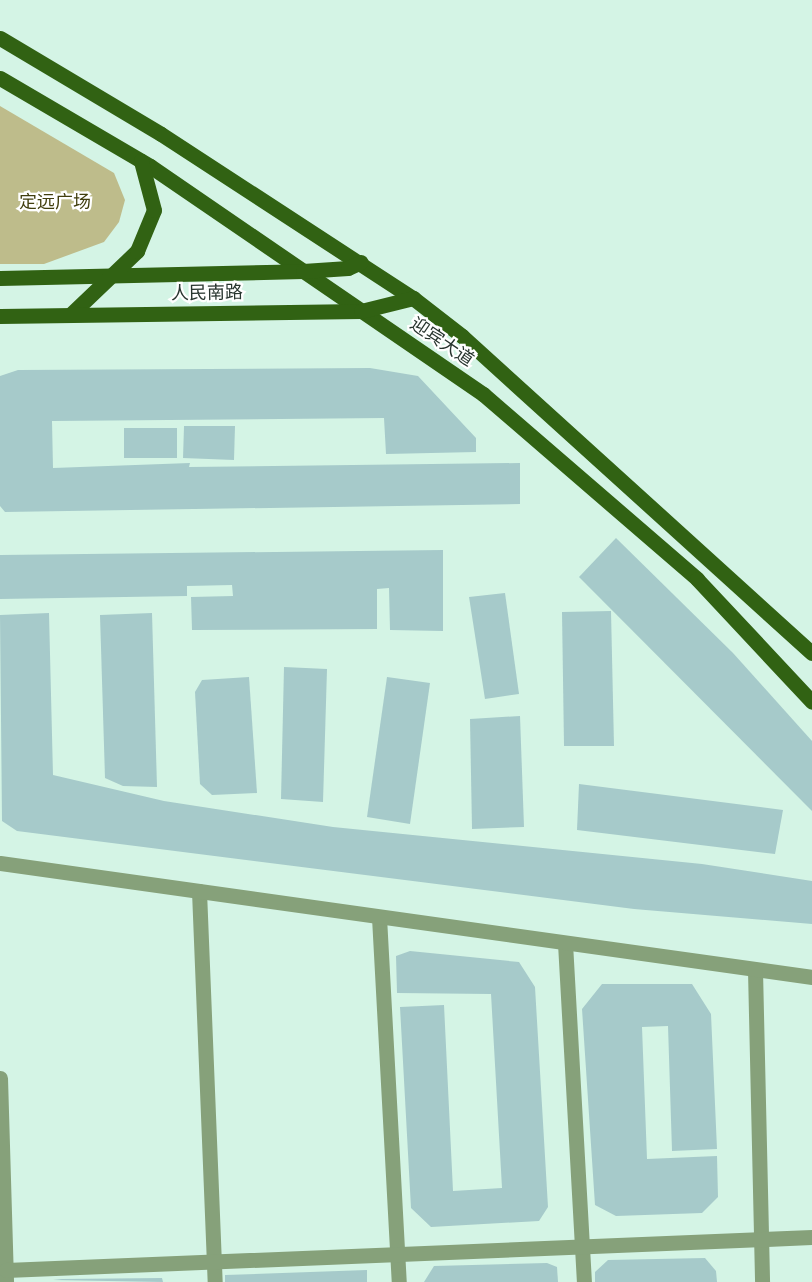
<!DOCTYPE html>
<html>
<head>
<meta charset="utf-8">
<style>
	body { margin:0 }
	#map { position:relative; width:812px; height:1282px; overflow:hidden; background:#d4f4e5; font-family:Raleway,"Noto Sans SC",sans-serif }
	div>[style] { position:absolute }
	.green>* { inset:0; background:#bebc8b }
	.building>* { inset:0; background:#a6caca }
	.minor>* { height:15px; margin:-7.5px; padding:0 7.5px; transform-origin:7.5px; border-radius:7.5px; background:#86a17a }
	.tertiary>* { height:15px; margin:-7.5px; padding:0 7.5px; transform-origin:7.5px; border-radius:7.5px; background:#86a17a }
	.primary>* { height:15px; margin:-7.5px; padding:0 7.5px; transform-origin:7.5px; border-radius:7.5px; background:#316213 }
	span { translate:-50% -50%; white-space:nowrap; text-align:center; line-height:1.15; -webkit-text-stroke:4.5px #fff; paint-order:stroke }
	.park-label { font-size:18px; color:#413e0e }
	.street-label { font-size:18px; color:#28352f }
</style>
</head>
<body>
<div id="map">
	<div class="green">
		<div style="clip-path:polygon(0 106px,114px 173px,125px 200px,119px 222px,104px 242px,44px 264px,0 264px)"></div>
	</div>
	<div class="building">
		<div style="clip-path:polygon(370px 368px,418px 376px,476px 438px,476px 452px,386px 454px,384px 418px,52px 421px,53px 468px,190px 463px,189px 467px,520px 463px,520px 504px,5px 512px,0 506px,0 376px,18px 370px)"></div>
		<div style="clip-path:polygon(184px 426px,235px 426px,234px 460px,183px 458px)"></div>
		<div style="clip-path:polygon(124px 428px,177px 428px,177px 458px,124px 458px)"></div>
		<div style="clip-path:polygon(616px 538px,733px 653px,812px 741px,812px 811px,579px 577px)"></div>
		<div style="clip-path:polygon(443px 550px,443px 631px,390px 630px,389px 588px,377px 589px,377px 629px,192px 630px,191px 597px,233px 596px,232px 585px,187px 586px,187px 596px,0 599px,0 555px)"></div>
		<div style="clip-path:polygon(505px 593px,519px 694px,485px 699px,469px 597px)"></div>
		<div style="clip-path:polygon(611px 611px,614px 746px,564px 746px,562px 612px)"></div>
		<div style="clip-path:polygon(49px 613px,53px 775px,164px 801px,333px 827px,702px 864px,812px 881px,812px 924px,634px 909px,17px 831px,2px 821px,0 615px)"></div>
		<div style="clip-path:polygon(152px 613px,157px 787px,123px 786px,105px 778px,100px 615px)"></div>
		<div style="clip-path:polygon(284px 667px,327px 669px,323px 802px,281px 799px)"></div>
		<div style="clip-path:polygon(249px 677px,257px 793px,212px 795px,200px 784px,195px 692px,202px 680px)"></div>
		<div style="clip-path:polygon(387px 677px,430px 683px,410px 824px,367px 817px)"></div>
		<div style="clip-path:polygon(520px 716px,524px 827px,472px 829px,470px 719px)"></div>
		<div style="clip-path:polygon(579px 784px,783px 810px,775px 854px,577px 830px)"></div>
		<div style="clip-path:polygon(410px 951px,519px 962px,535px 987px,548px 1207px,539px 1221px,431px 1227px,411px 1208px,400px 1007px,444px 1005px,453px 1191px,502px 1188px,491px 994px,397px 993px,396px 956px)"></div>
		<div style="clip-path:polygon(602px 984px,692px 984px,711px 1014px,717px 1149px,672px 1151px,668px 1026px,642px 1027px,647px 1159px,717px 1156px,718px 1197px,702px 1213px,616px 1216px,595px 1205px,582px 1009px)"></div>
		<div style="clip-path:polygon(705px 1258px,716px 1271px,717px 1282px,595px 1282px,595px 1272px,608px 1260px)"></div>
		<div style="clip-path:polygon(547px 1263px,557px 1267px,558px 1282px,424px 1282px,434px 1266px)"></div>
		<div style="clip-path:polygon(367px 1270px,367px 1282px,225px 1282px,225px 1275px)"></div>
		<div style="clip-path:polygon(162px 1278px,163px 1282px,53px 1280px,62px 1279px)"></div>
	</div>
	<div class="minor">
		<div style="left:199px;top:891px;width:391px;rotate:87.7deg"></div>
		<div style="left:379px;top:917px;width:366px;rotate:86.9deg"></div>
		<div style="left:565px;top:943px;width:340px;rotate:86.8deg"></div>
		<div style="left:755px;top:970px;width:312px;rotate:88.7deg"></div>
		<div style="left:0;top:1078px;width:204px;rotate:88.3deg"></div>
		<div style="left:6px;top:1270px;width:807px;rotate:-2.34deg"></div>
	</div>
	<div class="tertiary">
		<div style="left:0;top:863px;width:820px;rotate:7.99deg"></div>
	</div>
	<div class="primary">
		<div style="left:0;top:38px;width:187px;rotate:30.8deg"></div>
		<div style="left:161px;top:134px;width:301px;rotate:33.1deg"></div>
		<div style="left:413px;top:298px;width:62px;rotate:37.8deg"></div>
		<div style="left:462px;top:336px;width:472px;rotate:42.2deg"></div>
		<div style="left:0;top:78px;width:174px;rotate:30.4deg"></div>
		<div style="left:150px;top:166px;width:404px;rotate:34.4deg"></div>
		<div style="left:483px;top:394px;width:283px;rotate:40.8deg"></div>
		<div style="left:697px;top:579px;width:168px;rotate:46.9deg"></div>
		<div style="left:0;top:278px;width:303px;rotate:-1.3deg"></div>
		<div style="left:303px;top:271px;width:45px;rotate:-3.8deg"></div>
		<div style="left:348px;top:268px;width:14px;rotate:-25deg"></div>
		<div style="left:70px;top:315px;width:93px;rotate:-43.7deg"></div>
		<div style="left:137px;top:251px;width:44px;rotate:-67.5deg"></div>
		<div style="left:154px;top:210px;width:51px;rotate:-104.9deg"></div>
		<div style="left:0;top:316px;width:361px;rotate:-0.8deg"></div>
		<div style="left:361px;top:311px;width:54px;rotate:-14deg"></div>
	</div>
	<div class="park-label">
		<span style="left:55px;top:202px">定远广场</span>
	</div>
	<div class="street-label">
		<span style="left:207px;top:293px;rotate:-1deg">人民南路</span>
		<span style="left:442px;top:342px;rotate:34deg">迎宾大道</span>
	</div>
</div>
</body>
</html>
